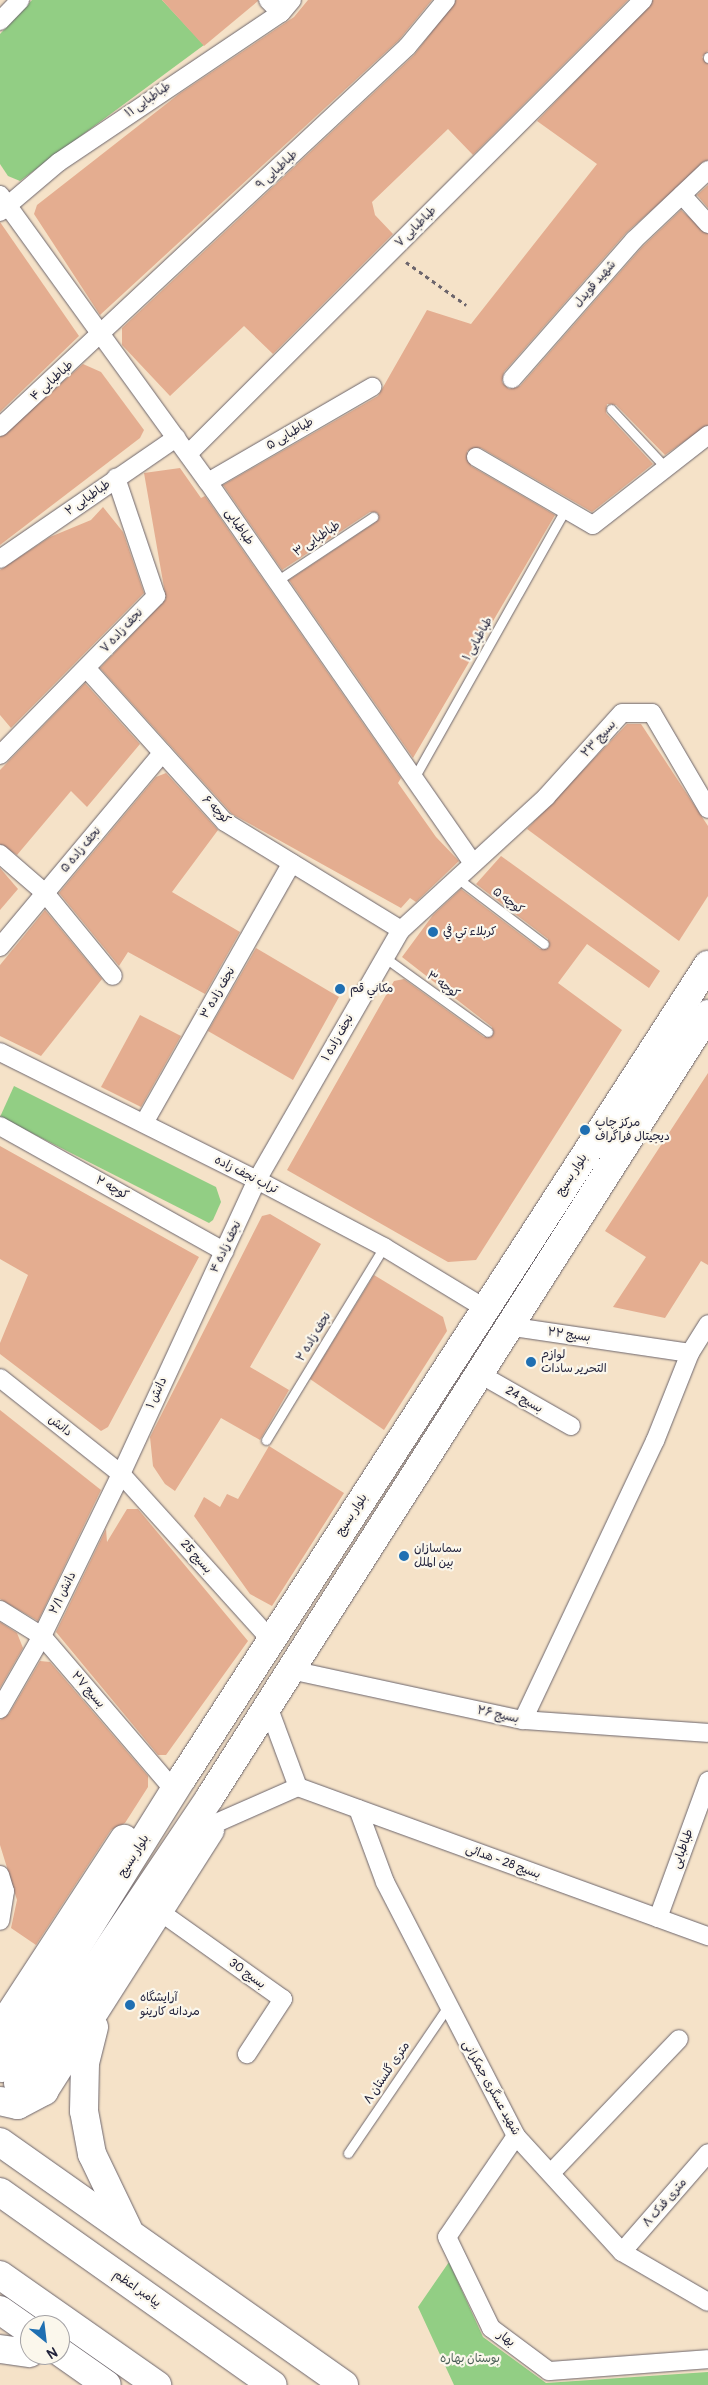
<!DOCTYPE html>
<html>
<head>
<meta charset="utf-8">
<style>
	body { margin:0 }
	#map { position:relative; width:708px; height:2385px; overflow:hidden; background:#f5e2c8; font-family:Pangolin,"Playpen Sans Arabic",sans-serif }
	div>[style] { position:absolute }
	.green>* { inset:0; background:#92ce84 }
	.building>* { inset:0; background:#e4ad90 }
	.path>* { height:3px; margin-top:-1.5px; transform-origin:0; background:repeating-linear-gradient(90deg,#6c656c 0 4px,transparent 0 8px) }
	.roads { filter:drop-shadow(0 0 1px #6c656c) drop-shadow(0 0 1px #6c656c) }
	.lane>* { height:9px; margin:-4.5px; padding:0 4.5px; transform-origin:4.5px; border-radius:4.5px; background:#fff }
	.street>* { height:18px; margin:-9px; padding:0 9px; transform-origin:9px; border-radius:9px; background:#fff }
	.primary>* { height:28px; margin:-14px; padding:0 14px; transform-origin:14px; border-radius:14px; background:#fff }
	.dots>* { width:14px; height:14px; translate:-50% -50%; box-sizing:border-box; border:2px solid #fbf7ec; border-radius:50% }
	span { translate:-50% -50%; white-space:nowrap; text-align:center; line-height:1.15; -webkit-text-stroke:4.5px #fbf7ec; paint-order:stroke }
	.street-label { font-size:12px; color:#22223b }
	.poi-label { font-size:12px; color:#22223b }
	.left { translate:0 -50%; text-align:left }
	.park-label { font-size:12px; color:#495e55 }
	.north { position:absolute; left:20px; top:2315px; width:50px; height:50px; box-sizing:border-box; background:#fbf7ec; border:1px solid #a4a2a5; border-radius:50%; rotate:151deg; font-size:14px; font-weight:700; line-height:20px; text-align:center; color:#22223b }
	.north::after { content:''; display:block; margin:auto; width:18px; height:22px; background:#1f6fb2; clip-path:polygon(50% 0,100% 100%,50% 72%,0 100%) }
</style>
</head>
<body>
<div id="map">
	<div class="green">
		<div style="clip-path:polygon(32px 0,162px 0,204px 45px,20px 181px,8px 176px,0 164px,0 34px)"></div>
		<div style="clip-path:polygon(14px 1086px,216px 1187px,221px 1202px,213px 1220px,209px 1223px,0 1117px)"></div>
		<div style="clip-path:polygon(449px 2262px,483px 2337px,546px 2383px,708px 2372px,708px 2385px,454px 2385px,418px 2307px)"></div>
	</div>
	<div class="building">
		<div style="clip-path:polygon(162px 0,258px 0,258px 1px,204px 46px)"></div>
		<div style="clip-path:polygon(308px 0,432px 0,399px 40px,100px 315px,34px 214px,37px 205px,179px 94px,294px 17px)"></div>
		<div style="clip-path:polygon(456px 0,628px 0,473px 155px,448px 129px,372px 202px,375px 215px,393px 234px,273px 354px,244px 326px,170px 396px,122px 345px,122px 328px,414px 55px)"></div>
		<div style="clip-path:polygon(653px 0,708px 0,708px 51px,702px 57px,708px 64px,708px 160px,626px 233px,504px 372px,502px 382px,509px 389px,520px 386px,642px 247px,681px 210px,708px 234px,708px 425px,665px 455px,616px 405px,607px 404px,606px 413px,653px 464px,592px 512px,481px 448px,467px 451px,471px 466px,555px 515px,413px 758px,289px 580px,376px 522px,378px 513px,370px 512px,282px 570px,223px 485px,378px 396px,427px 310px,471px 324px,597px 164px,537px 121px)"></div>
		<div style="clip-path:polygon(708px 185px,708px 208px,697px 195px)"></div>
		<div style="clip-path:polygon(0 222px,79px 336px,0 412px)"></div>
		<div style="clip-path:polygon(83px 364px,101px 372px,144px 430px,140px 438px,0 545px,0 437px)"></div>
		<div style="clip-path:polygon(180px 468px,201px 498px,205px 496px,401px 778px,398px 783px,436px 837px,459px 861px,416px 902px,410px 898px,401px 908px,232px 814px,100px 668px,166px 599px,144px 473px)"></div>
		<div style="clip-path:polygon(103px 507px,123px 532px,144px 593px,11px 728px,0 715px,0 570px,50px 537px,91px 520px)"></div>
		<div style="clip-path:polygon(85px 683px,140px 744px,87px 807px,71px 791px,17px 855px,0 844px,0 770px)"></div>
		<div style="clip-path:polygon(627px 724px,641px 724px,708px 826px,708px 896px,679px 941px,527px 829px)"></div>
		<div style="clip-path:polygon(166px 773px,218px 830px,172px 892px,240px 932px,205px 994px,128px 952px,119px 966px,59px 893px,156px 777px)"></div>
		<div style="clip-path:polygon(501px 856px,660px 971px,649px 988px,587px 944px,558px 983px,622px 1030px,476px 1260px,448px 1262px,287px 1170px,394px 981px,404px 979px,484px 1037px,493px 1035px,492px 1027px,402px 957px,433px 915px,461px 889px,540px 949px,549px 948px,548px 939px,476px 884px)"></div>
		<div style="clip-path:polygon(0 868px,18px 889px,0 910px)"></div>
		<div style="clip-path:polygon(45px 910px,102px 979px,41px 1056px,0 1036px,0 965px)"></div>
		<div style="clip-path:polygon(256px 948px,339px 997px,293px 1080px,208px 1031px)"></div>
		<div style="clip-path:polygon(140px 1015px,181px 1036px,141px 1107px,101px 1087px)"></div>
		<div style="clip-path:polygon(708px 1073px,708px 1265px,701px 1261px,665px 1318px,613px 1307px,646px 1257px,605px 1231px)"></div>
		<div style="clip-path:polygon(0 1146px,199px 1257px,108px 1427px,101px 1431px,0 1354px,0 1343px,28px 1275px,0 1259px)"></div>
		<div style="clip-path:polygon(270px 1214px,321px 1244px,250px 1367px,289px 1390px,260px 1440px,221px 1418px,175px 1491px,165px 1484px,153px 1466px,150px 1437px,262px 1216px)"></div>
		<div style="clip-path:polygon(374px 1275px,443px 1317px,447px 1331px,384px 1430px,310px 1379px)"></div>
		<div style="clip-path:polygon(0 1410px,101px 1490px,38px 1621px,0 1599px)"></div>
		<div style="clip-path:polygon(269px 1446px,344px 1493px,272px 1606px,250px 1594px,194px 1516px,204px 1497px,220px 1507px,227px 1494px,238px 1499px)"></div>
		<div style="clip-path:polygon(127px 1509px,138px 1509px,248px 1641px,166px 1755px,158px 1755px,56px 1632px,106px 1529px,107px 1542px)"></div>
		<div style="clip-path:polygon(0 1622px,17px 1633px,23px 1648px,0 1688px)"></div>
		<div style="clip-path:polygon(40px 1661px,50px 1662px,148px 1776px,148px 1787px,125px 1823px,111px 1830px,36px 1945px,11px 1928px,17px 1900px,0 1845px,0 1720px,9px 1714px)"></div>
	</div>
	<div class="path">
		<div style="left:406px;top:262px;width:74px;rotate:35.6deg"></div>
	</div>
	<div class="roads">
		<div class="lane">
			<div style="left:708px;top:57px;width:1px;rotate:90deg"></div>
			<div style="left:611px;top:409px;width:82px;rotate:47deg"></div>
			<div style="left:275px;top:582px;width:118px;rotate:-33.6deg"></div>
			<div style="left:414px;top:778px;width:308px;rotate:-60.6deg"></div>
			<div style="left:457px;top:878px;width:109px;rotate:37.2deg"></div>
			<div style="left:384px;top:957px;width:128px;rotate:35.8deg"></div>
			<div style="left:266px;top:1440px;width:226px;rotate:-58.6deg"></div>
			<div style="left:348px;top:2153px;width:176px;rotate:-55.7deg"></div>
		</div>
		<div class="street">
			<div style="left:268px;top:0;width:18px;rotate:45deg"></div>
			<div style="left:0;top:21px;width:29px;rotate:-46deg"></div>
			<div style="left:0;top:195px;width:354px;rotate:54.1deg"></div>
			<div style="left:208px;top:482px;width:464px;rotate:55.2deg"></div>
			<div style="left:682px;top:195px;width:39px;rotate:48deg"></div>
			<div style="left:0;top:212px;width:77px;rotate:-40.3deg"></div>
			<div style="left:59px;top:162px;width:267px;rotate:-33.9deg"></div>
			<div style="left:281px;top:13px;width:17px;rotate:-50deg"></div>
			<div style="left:512px;top:379px;width:185px;rotate:-48.7deg"></div>
			<div style="left:634px;top:240px;width:102px;rotate:-43.4deg"></div>
			<div style="left:0;top:427px;width:557px;rotate:-43.04deg"></div>
			<div style="left:407px;top:47px;width:61px;rotate:-50.3deg"></div>
			<div style="left:188px;top:454px;width:643px;rotate:-44.94deg"></div>
			<div style="left:476px;top:457px;width:135px;rotate:30.2deg"></div>
			<div style="left:593px;top:525px;width:146px;rotate:-38deg"></div>
			<div style="left:208px;top:482px;width:190px;rotate:-30.1deg"></div>
			<div style="left:0;top:559px;width:214px;rotate:-34.5deg"></div>
			<div style="left:87px;top:669px;width:206px;rotate:48deg"></div>
			<div style="left:225px;top:822px;width:206px;rotate:31.5deg"></div>
			<div style="left:0;top:755px;width:223px;rotate:-45.5deg"></div>
			<div style="left:156px;top:596px;width:125px;rotate:-108.7deg"></div>
			<div style="left:0;top:854px;width:60px;rotate:40.9deg"></div>
			<div style="left:45px;top:893px;width:107px;rotate:50.7deg"></div>
			<div style="left:0;top:947px;width:253px;rotate:-50.1deg"></div>
			<div style="left:0;top:1052px;width:287px;rotate:26.5deg"></div>
			<div style="left:257px;top:1180px;width:144px;rotate:27.8deg"></div>
			<div style="left:384px;top:1247px;width:119px;rotate:31.3deg"></div>
			<div style="left:144px;top:1123px;width:299px;rotate:-60.4deg"></div>
			<div style="left:0;top:1126px;width:257px;rotate:29.2deg"></div>
			<div style="left:507px;top:1326px;width:185px;rotate:8.4deg"></div>
			<div style="left:478px;top:1373px;width:107px;rotate:29.7deg"></div>
			<div style="left:0;top:1378px;width:154px;rotate:38.4deg"></div>
			<div style="left:121px;top:1474px;width:224px;rotate:47.9deg"></div>
			<div style="left:0;top:1610px;width:49px;rotate:31.8deg"></div>
			<div style="left:42px;top:1636px;width:192px;rotate:49.4deg"></div>
			<div style="left:291px;top:1670px;width:237px;rotate:12.2deg"></div>
			<div style="left:523px;top:1720px;width:185px;rotate:4deg"></div>
			<div style="left:268px;top:1706px;width:86px;rotate:69.7deg"></div>
			<div style="left:0;top:1709px;width:84px;rotate:-60.1deg"></div>
			<div style="left:42px;top:1636px;width:180px;rotate:-64deg"></div>
			<div style="left:121px;top:1474px;width:324px;rotate:-65.2deg"></div>
			<div style="left:257px;top:1180px;width:289px;rotate:-60.1deg"></div>
			<div style="left:401px;top:930px;width:197px;rotate:-42.5deg"></div>
			<div style="left:546px;top:797px;width:113px;rotate:-47.9deg"></div>
			<div style="left:622px;top:713px;width:30px"></div>
			<div style="left:652px;top:713px;width:111px;rotate:59.7deg"></div>
			<div style="left:523px;top:1720px;width:309px;rotate:-64.7deg"></div>
			<div style="left:655px;top:1441px;width:95px;rotate:-68.3deg"></div>
			<div style="left:690px;top:1353px;width:34px;rotate:-58deg"></div>
			<div style="left:298px;top:1787px;width:436px;rotate:20deg"></div>
			<div style="left:358px;top:1809px;width:78px;rotate:69.7deg"></div>
			<div style="left:385px;top:1882px;width:286px;rotate:62.7deg"></div>
			<div style="left:516px;top:2136px;width:157px;rotate:47.6deg"></div>
			<div style="left:622px;top:2252px;width:99px;rotate:30.2deg"></div>
			<div style="left:214px;top:1824px;width:92px;rotate:-23.8deg"></div>
			<div style="left:0;top:1875px;width:17px;rotate:73deg"></div>
			<div style="left:5px;top:1891px;width:30px;rotate:99deg"></div>
			<div style="left:159px;top:1911px;width:152px;rotate:35.4deg"></div>
			<div style="left:283px;top:1999px;width:66px;rotate:123.2deg"></div>
			<div style="left:658px;top:1918px;width:146px;rotate:-69.9deg"></div>
			<div style="left:516px;top:2136px;width:122px;rotate:124.3deg"></div>
			<div style="left:447px;top:2237px;width:101px;rotate:64.2deg"></div>
			<div style="left:491px;top:2328px;width:72px;rotate:36.6deg"></div>
			<div style="left:549px;top:2371px;width:159px;rotate:-4.3deg"></div>
			<div style="left:551px;top:2173px;width:185px;rotate:-46.3deg"></div>
			<div style="left:622px;top:2252px;width:131px;rotate:-49deg"></div>
		</div>
		<div class="primary">
			<div style="left:94px;top:2027px;width:37px;rotate:104deg"></div>
			<div style="left:85px;top:2063px;width:48px;rotate:91.2deg"></div>
			<div style="left:84px;top:2111px;width:44px;rotate:79.5deg"></div>
			<div style="left:92px;top:2154px;width:83px;rotate:64.4deg"></div>
			<div style="left:0;top:2029px;width:227px;rotate:-56.9deg"></div>
			<div style="left:1px;top:2068px;width:343px;rotate:-58deg"></div>
			<div style="left:183px;top:1777px;width:967px;rotate:-57.12deg"></div>
			<div style="left:18px;top:2083px;width:344px;rotate:-56.1deg"></div>
			<div style="left:210px;top:1797px;width:928px;rotate:-57.54deg"></div>
			<div style="left:0;top:2101px;width:18px;rotate:13deg"></div>
			<div style="left:18px;top:2105px;width:30px;rotate:-28deg"></div>
			<div style="left:44px;top:2091px;width:309px;rotate:-57.5deg"></div>
			<div style="left:0;top:2142px;width:421px;rotate:35.2deg"></div>
			<div style="left:0;top:2192px;width:334px;rotate:35.3deg"></div>
			<div style="left:0;top:2275px;width:192px;rotate:35deg"></div>
			<div style="left:0;top:2310px;width:37px;rotate:35deg"></div>
			<div style="left:0;top:2349px;width:30px;rotate:8deg"></div>
			<div style="left:60px;top:2352px;width:57px;rotate:35.1deg"></div>
		</div>
	</div>
	<div class="dots">
		<div style="left:433px;top:932px;background:#1f6fb2"></div>
		<div style="left:340px;top:989px;background:#1f6fb2"></div>
		<div style="left:585px;top:1130px;background:#1f6fb2"></div>
		<div style="left:531px;top:1362px;background:#1f6fb2"></div>
		<div style="left:404px;top:1556px;background:#1f6fb2"></div>
		<div style="left:130px;top:2005px;background:#1f6fb2"></div>
	</div>
	<div class="street-label">
		<span style="left:148px;top:100px;rotate:-35deg">طباطبایی ۱۱</span>
		<span style="left:277px;top:170px;rotate:-43deg">طباطبایی ۹</span>
		<span style="left:416px;top:227px;rotate:-45deg">طباطبایی ۷</span>
		<span style="left:595px;top:284px;rotate:-49deg">شهید قویدل</span>
		<span style="left:52px;top:381px;rotate:-42deg">طباطبایی ۴</span>
		<span style="left:290px;top:434px;rotate:-30deg">طباطبایی ۵</span>
		<span style="left:88px;top:498px;rotate:-35deg">طباطبایی ۲</span>
		<span style="left:239px;top:527px;rotate:56deg">طباطبایی</span>
		<span style="left:317px;top:539px;rotate:-34deg">طباطبایی ۳</span>
		<span style="left:122px;top:631px;rotate:-47deg">نجف زاده ۷</span>
		<span style="left:478px;top:639px;rotate:-61deg">طباطبایی ۱</span>
		<span style="left:599px;top:739px;rotate:-48deg">بسیج ۲۳</span>
		<span style="left:216px;top:810px;rotate:45deg">کوچه ۶</span>
		<span style="left:81px;top:850px;rotate:-50deg">نجف زاده ۵</span>
		<span style="left:508px;top:901px;rotate:37deg">کوچه ۵</span>
		<span style="left:443px;top:985px;rotate:36deg">کوچه ۳</span>
		<span style="left:218px;top:993px;rotate:-60deg">نجف زاده ۳</span>
		<span style="left:338px;top:1038px;rotate:-60deg">نجف زاده ۱</span>
		<span style="left:246px;top:1175px;rotate:27deg">تراب نجف زاده</span>
		<span style="left:572px;top:1175px;rotate:-57deg">بلوار بسیج</span>
		<span style="left:112px;top:1188px;rotate:29deg">کوچه ۲</span>
		<span style="left:226px;top:1247px;rotate:-64deg">نجف زاده ۴</span>
		<span style="left:569px;top:1335px;rotate:8deg">بسیج ۲۲</span>
		<span style="left:314px;top:1337px;rotate:-59deg">نجف زاده ۲</span>
		<span style="left:157px;top:1393px;rotate:-66deg">دانش ۱</span>
		<span style="left:524px;top:1400px;rotate:30deg">بسیج 24</span>
		<span style="left:60px;top:1426px;rotate:38deg">دانش</span>
		<span style="left:352px;top:1515px;rotate:-57deg">بلوار بسیج</span>
		<span style="left:196px;top:1557px;rotate:48deg">بسیج 25</span>
		<span style="left:63px;top:1593px;rotate:-64deg">دانش ۲/۱</span>
		<span style="left:88px;top:1690px;rotate:49deg">بسیج ۲۷</span>
		<span style="left:498px;top:1715px;rotate:12deg">بسیج ۲۶</span>
		<span style="left:683px;top:1849px;rotate:-70deg">طباطبایی</span>
		<span style="left:134px;top:1856px;rotate:-58deg">بلوار بسیج</span>
		<span style="left:503px;top:1862px;rotate:20deg">بسیج 28 - هدائی</span>
		<span style="left:247px;top:1974px;rotate:36deg">بسیج 30</span>
		<span style="left:387px;top:2073px;rotate:-56deg">۸ متری گلستان</span>
		<span style="left:491px;top:2088px;rotate:61deg">شهید عسگری جمکرانی</span>
		<span style="left:665px;top:2203px;rotate:-49deg">۸ متری فدک</span>
		<span style="left:137px;top:2289px;rotate:35deg">پیامبر اعظم</span>
		<span style="left:506px;top:2339px;rotate:36deg">بهار</span>
	</div>
	<div class="poi-label">
		<span class="left" style="left:443px;top:932px">كربلاء تي في</span>
		<span class="left" style="left:350px;top:989px">مكاني قم</span>
		<span class="left" style="left:595px;top:1130px">مرکز چاپ<br>دیجیتال فراگراف</span>
		<span class="left" style="left:541px;top:1362px">لوازم<br>التحریر سادات</span>
		<span class="left" style="left:414px;top:1556px">سماسازان<br>بین الملل</span>
		<span class="left" style="left:140px;top:2005px">آرایشگاه<br>مردانه کارینو</span>
	</div>
	<div class="park-label">
		<span style="left:470px;top:2359px">بوستان بهاره</span>
	</div>
	<div class="north">N</div>
</div>
</body>
</html>
